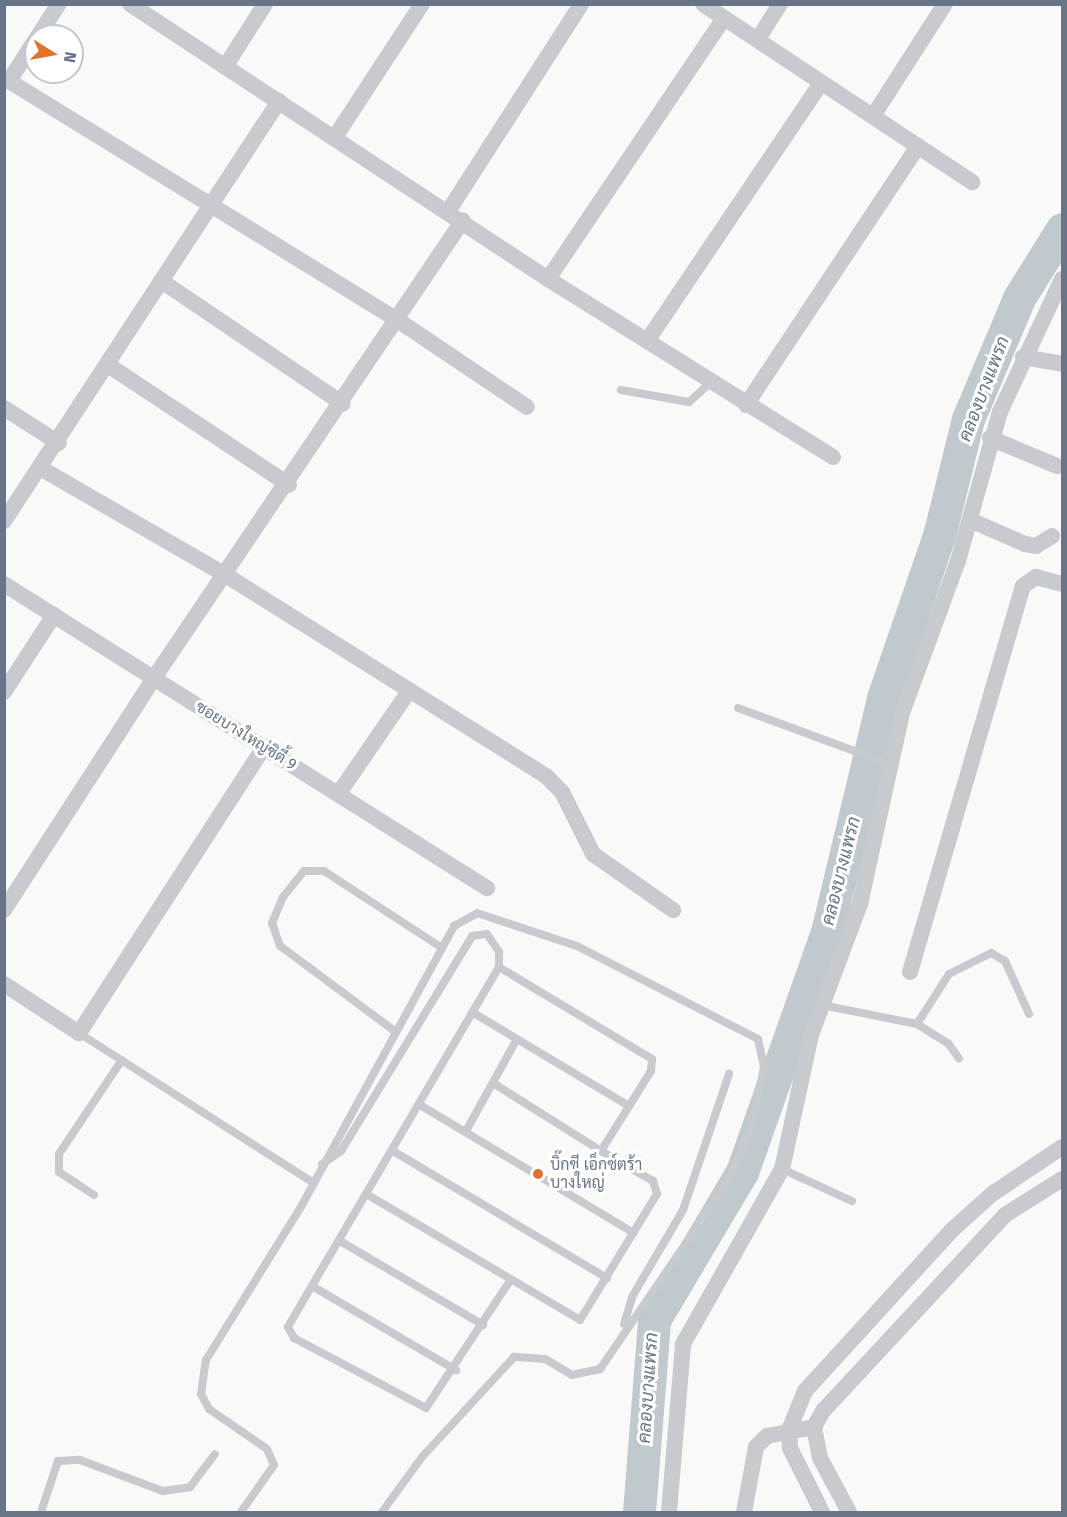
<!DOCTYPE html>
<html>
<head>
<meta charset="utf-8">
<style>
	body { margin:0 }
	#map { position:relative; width:1067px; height:1517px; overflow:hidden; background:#f9f9f7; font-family:"Fira Sans",Sarabun,sans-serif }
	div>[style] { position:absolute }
	.river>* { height:33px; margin:-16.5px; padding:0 16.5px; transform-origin:16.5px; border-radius:16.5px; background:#c0c9ce }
	.service>* { height:8px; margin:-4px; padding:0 4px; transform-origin:4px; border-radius:4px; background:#c7cace }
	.minor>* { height:16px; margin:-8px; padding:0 8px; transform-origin:8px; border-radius:8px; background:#c7cace }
	.dots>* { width:16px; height:16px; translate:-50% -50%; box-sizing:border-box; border:3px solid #fff; border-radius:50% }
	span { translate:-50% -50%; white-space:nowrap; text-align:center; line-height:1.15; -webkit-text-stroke:6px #fff; paint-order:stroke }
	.street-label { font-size:16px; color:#687588 }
	.poi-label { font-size:16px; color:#687588 }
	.left { translate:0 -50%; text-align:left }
	.water-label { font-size:18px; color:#647683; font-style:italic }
	.frame { position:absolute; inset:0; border:6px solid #687588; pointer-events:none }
	.north { position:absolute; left:24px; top:24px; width:60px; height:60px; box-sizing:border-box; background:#fff; border:2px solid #c3c8cf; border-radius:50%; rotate:101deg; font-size:16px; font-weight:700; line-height:24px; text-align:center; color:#687588 }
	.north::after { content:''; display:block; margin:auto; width:21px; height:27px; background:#e3702d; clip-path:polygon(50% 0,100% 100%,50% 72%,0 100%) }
</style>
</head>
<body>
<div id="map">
	<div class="river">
		<div style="left:639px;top:1512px;width:193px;rotate:-85.5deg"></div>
		<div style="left:654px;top:1320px;width:172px;rotate:-59.3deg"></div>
		<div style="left:742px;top:1172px;width:255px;rotate:-70.5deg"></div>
		<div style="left:827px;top:932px;width:241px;rotate:-76.5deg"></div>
		<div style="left:883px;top:698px;width:176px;rotate:-71deg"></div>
		<div style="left:940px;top:532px;width:116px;rotate:-76.1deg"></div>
		<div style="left:968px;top:419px;width:131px;rotate:-67.1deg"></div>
		<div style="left:1019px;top:298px;width:81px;rotate:-58.1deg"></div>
	</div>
	<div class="service">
		<div style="left:621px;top:390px;width:69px;rotate:10deg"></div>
		<div style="left:689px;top:402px;width:30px;rotate:-42deg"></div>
		<div style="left:738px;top:708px;width:161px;rotate:20.3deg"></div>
		<div style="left:822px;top:1005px;width:97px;rotate:11.3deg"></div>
		<div style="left:917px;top:1024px;width:36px;rotate:32deg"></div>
		<div style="left:948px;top:1043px;width:19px;rotate:55deg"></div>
		<div style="left:472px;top:1012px;width:183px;rotate:30.9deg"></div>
		<div style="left:917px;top:1024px;width:59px;rotate:-57.4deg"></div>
		<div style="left:949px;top:974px;width:47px;rotate:-26.6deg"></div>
		<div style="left:991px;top:953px;width:16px;rotate:30deg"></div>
		<div style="left:1005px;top:961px;width:58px;rotate:65.6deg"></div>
		<div style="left:396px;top:1032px;width:144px;rotate:-143.4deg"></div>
		<div style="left:280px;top:946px;width:24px;rotate:-109deg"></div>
		<div style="left:272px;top:923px;width:28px;rotate:-67deg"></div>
		<div style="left:283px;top:897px;width:33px;rotate:-51deg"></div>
		<div style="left:304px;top:871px;width:20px"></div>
		<div style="left:324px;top:871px;width:141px;rotate:33.1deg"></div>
		<div style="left:79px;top:1033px;width:277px;rotate:32.6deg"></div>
		<div style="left:493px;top:1083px;width:128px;rotate:32.2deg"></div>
		<div style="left:420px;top:1105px;width:249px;rotate:30.9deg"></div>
		<div style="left:466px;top:1131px;width:105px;rotate:-61deg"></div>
		<div style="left:393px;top:1151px;width:249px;rotate:30.7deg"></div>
		<div style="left:322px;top:1164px;width:23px;rotate:-34deg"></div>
		<div style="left:341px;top:1151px;width:252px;rotate:-58.6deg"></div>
		<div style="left:472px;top:936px;width:15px;rotate:-8deg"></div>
		<div style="left:487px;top:934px;width:22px;rotate:56deg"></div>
		<div style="left:499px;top:952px;width:15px;rotate:90deg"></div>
		<div style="left:499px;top:967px;width:417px;rotate:120.4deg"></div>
		<div style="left:288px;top:1327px;width:13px;rotate:61deg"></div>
		<div style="left:294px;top:1338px;width:149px;rotate:27.9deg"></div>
		<div style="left:426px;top:1408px;width:151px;rotate:-56.6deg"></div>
		<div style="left:782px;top:1169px;width:77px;rotate:24.6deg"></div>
		<div style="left:94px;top:1195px;width:42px;rotate:-146.7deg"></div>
		<div style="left:59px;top:1172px;width:18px;rotate:-90deg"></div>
		<div style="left:59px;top:1154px;width:113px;rotate:-56.2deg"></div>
		<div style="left:368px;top:1195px;width:246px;rotate:30.5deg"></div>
		<div style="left:580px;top:1320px;width:148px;rotate:-58.6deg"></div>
		<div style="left:657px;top:1194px;width:14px;rotate:-107deg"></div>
		<div style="left:653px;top:1181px;width:60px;rotate:-150deg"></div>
		<div style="left:601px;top:1151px;width:94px;rotate:-58deg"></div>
		<div style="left:651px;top:1071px;width:12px;rotate:-85deg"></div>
		<div style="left:652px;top:1059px;width:179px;rotate:-149deg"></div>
		<div style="left:340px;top:1241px;width:166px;rotate:30.4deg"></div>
		<div style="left:312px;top:1286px;width:167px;rotate:30.3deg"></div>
		<div style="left:624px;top:1324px;width:28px;rotate:-73deg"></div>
		<div style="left:632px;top:1297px;width:101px;rotate:-59.6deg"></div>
		<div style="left:683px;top:1210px;width:144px;rotate:-71.3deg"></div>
		<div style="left:41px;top:1512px;width:54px;rotate:-71.6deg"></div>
		<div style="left:58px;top:1461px;width:22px;rotate:-3deg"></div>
		<div style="left:80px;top:1460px;width:89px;rotate:20.5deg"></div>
		<div style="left:163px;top:1491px;width:27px;rotate:-8deg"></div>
		<div style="left:190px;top:1487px;width:41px;rotate:-52.9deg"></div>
		<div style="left:241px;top:1512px;width:57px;rotate:-54.9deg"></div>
		<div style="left:274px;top:1465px;width:17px;rotate:-114deg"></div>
		<div style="left:267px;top:1449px;width:70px;rotate:-145.4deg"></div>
		<div style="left:209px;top:1409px;width:17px;rotate:-118deg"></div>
		<div style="left:201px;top:1394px;width:34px;rotate:-82deg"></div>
		<div style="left:206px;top:1360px;width:182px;rotate:-58.2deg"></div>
		<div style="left:302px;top:1205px;width:318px;rotate:-61.4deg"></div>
		<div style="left:454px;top:926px;width:26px;rotate:-29deg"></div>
		<div style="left:477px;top:913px;width:105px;rotate:18.3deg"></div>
		<div style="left:577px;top:946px;width:203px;rotate:27.2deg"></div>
		<div style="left:758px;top:1039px;width:29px;rotate:78deg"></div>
		<div style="left:764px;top:1067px;width:61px;rotate:101.3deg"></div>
		<div style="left:752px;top:1127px;width:58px;rotate:113.5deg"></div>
		<div style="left:729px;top:1180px;width:229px;rotate:124.3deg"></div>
		<div style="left:600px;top:1369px;width:29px;rotate:168deg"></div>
		<div style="left:572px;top:1375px;width:31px;rotate:-149deg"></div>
		<div style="left:545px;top:1359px;width:31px;rotate:-176deg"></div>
		<div style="left:514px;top:1357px;width:136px;rotate:132.6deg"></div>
		<div style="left:422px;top:1457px;width:68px;rotate:126deg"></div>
	</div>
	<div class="minor">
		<div style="left:130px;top:4px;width:500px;rotate:33.34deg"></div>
		<div style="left:548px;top:279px;width:336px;rotate:32deg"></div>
		<div style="left:703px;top:4px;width:323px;rotate:33.5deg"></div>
		<div style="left:38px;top:36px;width:38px;rotate:-57deg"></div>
		<div style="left:36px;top:39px;width:50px;rotate:122.7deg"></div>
		<div style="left:9px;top:81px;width:458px;rotate:31.6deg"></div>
		<div style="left:399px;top:321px;width:154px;rotate:33.9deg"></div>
		<div style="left:758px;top:39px;width:41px;rotate:-57.8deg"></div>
		<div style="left:225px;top:67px;width:75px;rotate:-57.6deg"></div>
		<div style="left:873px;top:116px;width:133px;rotate:-57.3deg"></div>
		<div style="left:335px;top:137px;width:159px;rotate:-56.8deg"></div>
		<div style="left:449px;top:210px;width:245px;rotate:-57.3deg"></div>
		<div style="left:548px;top:279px;width:315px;rotate:-56deg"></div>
		<div style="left:163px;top:282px;width:217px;rotate:34.1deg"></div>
		<div style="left:647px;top:341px;width:311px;rotate:-56deg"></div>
		<div style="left:1023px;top:357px;width:40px;rotate:10deg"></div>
		<div style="left:108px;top:365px;width:217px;rotate:33.5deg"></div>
		<div style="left:746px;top:405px;width:311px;rotate:-56.4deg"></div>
		<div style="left:4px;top:408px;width:65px;rotate:32.5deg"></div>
		<div style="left:990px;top:438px;width:73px;rotate:22.7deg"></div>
		<div style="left:42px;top:469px;width:210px;rotate:30deg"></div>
		<div style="left:224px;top:574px;width:381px;rotate:32.1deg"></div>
		<div style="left:547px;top:777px;width:21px;rotate:45deg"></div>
		<div style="left:562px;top:792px;width:69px;rotate:63.4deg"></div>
		<div style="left:593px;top:854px;width:98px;rotate:35deg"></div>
		<div style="left:970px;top:520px;width:60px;rotate:23.6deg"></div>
		<div style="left:1025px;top:544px;width:11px;rotate:10deg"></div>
		<div style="left:1036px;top:546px;width:19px;rotate:-32deg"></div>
		<div style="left:4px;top:521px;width:502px;rotate:-56.78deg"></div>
		<div style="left:4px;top:584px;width:571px;rotate:32.19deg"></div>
		<div style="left:4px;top:692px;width:92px;rotate:-57deg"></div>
		<div style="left:339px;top:793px;width:124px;rotate:-55.5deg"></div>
		<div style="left:4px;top:910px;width:276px;rotate:-57.1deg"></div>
		<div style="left:154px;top:678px;width:552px;rotate:-55.99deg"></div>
		<div style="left:910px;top:972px;width:402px;rotate:-73.7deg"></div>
		<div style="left:1023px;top:586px;width:16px;rotate:-35deg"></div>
		<div style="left:1036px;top:577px;width:27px;rotate:15deg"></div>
		<div style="left:4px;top:984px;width:90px;rotate:33.2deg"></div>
		<div style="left:79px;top:1033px;width:341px;rotate:-57.1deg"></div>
		<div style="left:669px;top:1512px;width:169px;rotate:-85.2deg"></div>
		<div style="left:683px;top:1344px;width:201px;rotate:-60.5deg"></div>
		<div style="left:782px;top:1169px;width:137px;rotate:-77.8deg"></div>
		<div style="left:811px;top:1035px;width:140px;rotate:-69.5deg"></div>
		<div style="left:860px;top:904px;width:196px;rotate:-77.6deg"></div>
		<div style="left:902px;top:713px;width:162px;rotate:-69.8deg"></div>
		<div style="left:958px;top:561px;width:155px;rotate:-74.3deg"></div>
		<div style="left:1000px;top:412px;width:147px;rotate:-65deg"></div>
		<div style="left:744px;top:1512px;width:66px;rotate:-79.5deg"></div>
		<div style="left:756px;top:1447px;width:16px;rotate:-45deg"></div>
		<div style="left:767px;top:1436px;width:48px;rotate:-10.8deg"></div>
		<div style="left:822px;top:1512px;width:72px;rotate:-116.6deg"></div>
		<div style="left:790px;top:1448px;width:18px;rotate:-93deg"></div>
		<div style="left:789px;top:1430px;width:42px;rotate:-67.7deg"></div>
		<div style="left:805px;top:1391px;width:218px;rotate:-47.6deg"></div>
		<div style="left:952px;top:1230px;width:54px;rotate:-42deg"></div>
		<div style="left:992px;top:1194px;width:84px;rotate:-33.9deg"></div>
		<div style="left:849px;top:1512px;width:61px;rotate:-118.2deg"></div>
		<div style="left:820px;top:1458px;width:32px;rotate:-101deg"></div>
		<div style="left:814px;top:1427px;width:18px;rotate:-61deg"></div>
		<div style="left:823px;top:1411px;width:267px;rotate:-47.1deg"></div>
		<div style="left:1005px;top:1215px;width:67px;rotate:-32.3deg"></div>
	</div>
	<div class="dots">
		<div style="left:538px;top:1174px;background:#e3702d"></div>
	</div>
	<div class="street-label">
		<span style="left:246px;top:736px;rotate:32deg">ซอยบางใหญ่ซิตี้ 9</span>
	</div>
	<div class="poi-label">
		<span class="left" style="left:550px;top:1174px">บิ๊กซี เอ็กซ์ตร้า<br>บางใหญ่</span>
	</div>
	<div class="water-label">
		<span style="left:984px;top:389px;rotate:-69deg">คลองบางแพรก</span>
		<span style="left:841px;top:871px;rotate:-76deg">คลองบางแพรก</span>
		<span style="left:648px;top:1388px;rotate:-86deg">คลองบางแพรก</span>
	</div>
	<div class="frame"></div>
	<div class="north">N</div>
</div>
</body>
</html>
